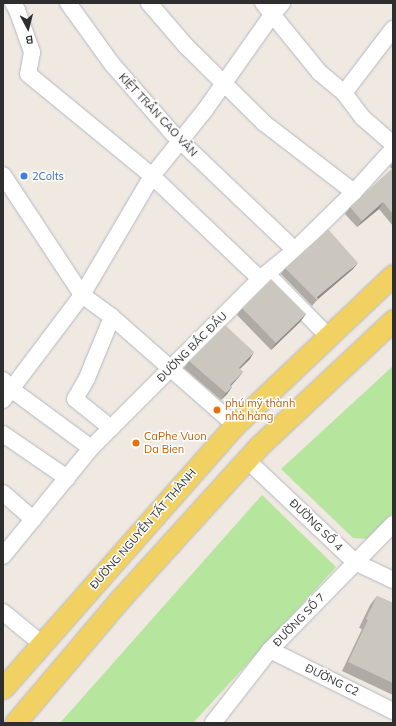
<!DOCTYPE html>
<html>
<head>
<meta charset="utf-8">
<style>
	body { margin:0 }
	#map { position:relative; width:396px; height:726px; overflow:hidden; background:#efe9e1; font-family:Mulish,sans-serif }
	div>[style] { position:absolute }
	.green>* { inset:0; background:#b6e59e }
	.roads { filter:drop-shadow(0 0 1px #b4b7c1) drop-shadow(0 0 1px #b4b7c1) }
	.minor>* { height:16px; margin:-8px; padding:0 8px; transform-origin:8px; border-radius:8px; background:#fff }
	.major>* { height:21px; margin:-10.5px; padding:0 10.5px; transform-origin:10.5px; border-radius:10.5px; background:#f2d163 }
	.wall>* { inset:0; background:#afaba4 }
	.shaded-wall>* { inset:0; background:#8e8b86 }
	.building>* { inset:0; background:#cbc7bf }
	.dots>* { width:11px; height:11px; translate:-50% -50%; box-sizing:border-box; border:2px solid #fff; border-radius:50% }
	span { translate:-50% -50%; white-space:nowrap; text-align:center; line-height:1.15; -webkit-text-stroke:3px #fff; paint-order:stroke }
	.street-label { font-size:11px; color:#2e2e2e }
	.shop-label { font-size:11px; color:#366cbe }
	.left { translate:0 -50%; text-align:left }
	.food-label { font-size:11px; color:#c56008 }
	.frame { position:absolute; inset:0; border:4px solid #2e2e2e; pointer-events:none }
	.north { position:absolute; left:8px; top:8px; width:40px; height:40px; -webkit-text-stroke:3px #fff; paint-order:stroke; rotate:173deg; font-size:11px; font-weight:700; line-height:16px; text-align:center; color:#2e2e2e }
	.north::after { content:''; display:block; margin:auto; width:14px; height:18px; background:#2e2e2e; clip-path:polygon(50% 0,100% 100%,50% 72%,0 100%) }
</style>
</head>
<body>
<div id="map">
	<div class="green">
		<div style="clip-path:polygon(393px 366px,393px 513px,368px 539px,353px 538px,281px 469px)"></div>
		<div style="clip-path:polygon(262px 495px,336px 567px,193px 723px,60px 723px)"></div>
	</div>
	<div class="roads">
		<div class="minor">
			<div style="left:13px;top:3px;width:8px;rotate:60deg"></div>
			<div style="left:17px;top:10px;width:45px;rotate:70.3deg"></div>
			<div style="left:32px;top:52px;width:22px;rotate:100deg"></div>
			<div style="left:28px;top:74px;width:161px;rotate:39.4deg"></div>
			<div style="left:152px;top:176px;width:149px;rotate:43.6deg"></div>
			<div style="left:68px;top:3px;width:75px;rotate:54.2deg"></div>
			<div style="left:112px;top:64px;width:93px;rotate:48.9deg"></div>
			<div style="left:173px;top:134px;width:168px;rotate:43.6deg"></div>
			<div style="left:149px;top:3px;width:57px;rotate:49.3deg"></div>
			<div style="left:186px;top:46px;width:110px;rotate:44.6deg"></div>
			<div style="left:264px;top:123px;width:113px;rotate:37.5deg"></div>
			<div style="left:263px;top:3px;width:89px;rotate:50.9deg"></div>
			<div style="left:319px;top:72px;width:33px;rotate:40deg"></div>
			<div style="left:344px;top:93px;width:31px;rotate:53deg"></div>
			<div style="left:363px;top:118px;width:40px;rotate:41deg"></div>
			<div style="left:344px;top:93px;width:81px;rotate:-52.6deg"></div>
			<div style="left:3px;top:175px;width:144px;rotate:56.6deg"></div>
			<div style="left:82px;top:295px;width:37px;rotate:36deg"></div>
			<div style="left:112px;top:317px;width:164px;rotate:41.3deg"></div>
			<div style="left:267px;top:274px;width:87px;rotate:45.5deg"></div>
			<div style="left:3px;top:380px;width:12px;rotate:48deg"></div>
			<div style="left:11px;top:389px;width:99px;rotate:36.4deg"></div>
			<div style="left:3px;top:400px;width:131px;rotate:-53deg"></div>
			<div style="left:82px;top:295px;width:138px;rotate:-59.5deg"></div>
			<div style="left:152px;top:176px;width:85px;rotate:-51.2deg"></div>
			<div style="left:205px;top:110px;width:116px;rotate:-54.8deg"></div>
			<div style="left:272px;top:15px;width:16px;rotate:-50deg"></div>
			<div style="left:111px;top:428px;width:46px;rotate:-141.1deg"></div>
			<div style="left:75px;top:399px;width:24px;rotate:-60deg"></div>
			<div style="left:87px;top:378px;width:66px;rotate:-67.7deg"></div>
			<div style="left:3px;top:434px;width:78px;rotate:34.5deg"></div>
			<div style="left:247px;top:460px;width:149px;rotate:43.4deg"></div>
			<div style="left:355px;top:562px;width:42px;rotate:25.3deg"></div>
			<div style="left:3px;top:493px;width:40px;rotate:41deg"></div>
			<div style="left:3px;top:556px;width:139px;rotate:-50.8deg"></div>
			<div style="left:91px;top:448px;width:239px;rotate:-45deg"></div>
			<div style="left:260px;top:279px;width:45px;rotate:-39.6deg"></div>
			<div style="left:295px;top:250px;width:83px;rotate:-44.5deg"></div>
			<div style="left:354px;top:192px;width:58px;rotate:-47.8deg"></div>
			<div style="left:3px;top:612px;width:50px;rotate:39.4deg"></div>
			<div style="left:270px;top:650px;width:137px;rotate:26.4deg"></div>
			<div style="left:213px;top:723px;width:93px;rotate:-52deg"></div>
			<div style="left:270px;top:650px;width:176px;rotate:-45.7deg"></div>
		</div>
		<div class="major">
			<div style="left:3px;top:688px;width:351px;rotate:-48.6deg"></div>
			<div style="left:235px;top:425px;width:218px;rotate:-43.5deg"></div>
			<div style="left:15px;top:723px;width:165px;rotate:-49.7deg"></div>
			<div style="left:122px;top:597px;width:204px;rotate:-47.8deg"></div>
			<div style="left:259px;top:446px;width:184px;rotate:-43.2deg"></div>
		</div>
	</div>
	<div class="wall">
		<div style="clip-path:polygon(393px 162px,393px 226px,379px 209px,357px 227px,345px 214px,350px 207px,392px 169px,390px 167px)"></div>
		<div style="clip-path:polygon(285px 268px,353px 269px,318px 299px,312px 306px,281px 274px)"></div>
		<div style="clip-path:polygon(242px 308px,306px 314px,300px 322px,271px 350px,237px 315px)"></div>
		<div style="clip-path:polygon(250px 359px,240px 369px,243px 372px,238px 378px,231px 386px,232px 387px,227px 394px,221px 400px,184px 368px,189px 361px)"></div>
		<div style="clip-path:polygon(377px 596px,393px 603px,393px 695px,342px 671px,362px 629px,359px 628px,370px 605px)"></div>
	</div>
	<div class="shaded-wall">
		<div style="clip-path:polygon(383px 202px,379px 209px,357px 227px,362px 221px)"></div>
		<div style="clip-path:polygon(358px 263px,353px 269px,317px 300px,317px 297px)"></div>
		<div style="clip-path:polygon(306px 314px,300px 322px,271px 350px,276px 343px)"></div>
		<div style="clip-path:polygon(254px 352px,250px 359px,234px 374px,239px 368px)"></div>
		<div style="clip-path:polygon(243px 372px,238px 378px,225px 392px,230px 385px)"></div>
		<div style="clip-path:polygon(232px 387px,227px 394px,221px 400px,226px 393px)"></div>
	</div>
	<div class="building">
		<div style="clip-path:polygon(393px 168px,393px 214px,383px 202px,362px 221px,350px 207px)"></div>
		<div style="clip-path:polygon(328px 229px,358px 263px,317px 297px,318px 299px,317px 300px,285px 268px)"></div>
		<div style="clip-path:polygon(271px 279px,306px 314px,276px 343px,242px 308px)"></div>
		<div style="clip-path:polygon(225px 325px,254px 352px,239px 368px,243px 372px,230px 385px,232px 387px,226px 393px,189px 361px)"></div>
		<div style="clip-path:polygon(377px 596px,393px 603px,393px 683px,348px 662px,368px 620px,366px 619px)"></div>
	</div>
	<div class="dots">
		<div style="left:24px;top:176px;background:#3f7fe0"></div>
		<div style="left:217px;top:410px;background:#e8710a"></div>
		<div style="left:136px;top:443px;background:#e8710a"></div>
	</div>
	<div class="street-label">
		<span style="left:158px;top:115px;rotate:47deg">KIỆT TRẦN CAO VÂN</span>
		<span style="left:192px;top:347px;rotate:-45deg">ĐƯỜNG BẮC ĐẨU</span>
		<span style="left:316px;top:525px;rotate:44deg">ĐƯỜNG SỐ 4</span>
		<span style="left:143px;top:529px;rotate:-49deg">ĐƯỜNG NGUYỄN TẤT THÀNH</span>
		<span style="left:299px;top:620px;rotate:-46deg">ĐƯỜNG SỐ 7</span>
		<span style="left:332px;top:680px;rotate:26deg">ĐƯỜNG C2</span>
	</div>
	<div class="shop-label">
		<span class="left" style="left:32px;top:176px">2Colts</span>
	</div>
	<div class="food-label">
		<span class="left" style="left:225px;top:410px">phú mỹ thành<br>nhà hàng</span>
		<span class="left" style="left:144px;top:443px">CaPhe Vuon<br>Da Bien</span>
	</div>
	<div class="frame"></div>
	<div class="north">B</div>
</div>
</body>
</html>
